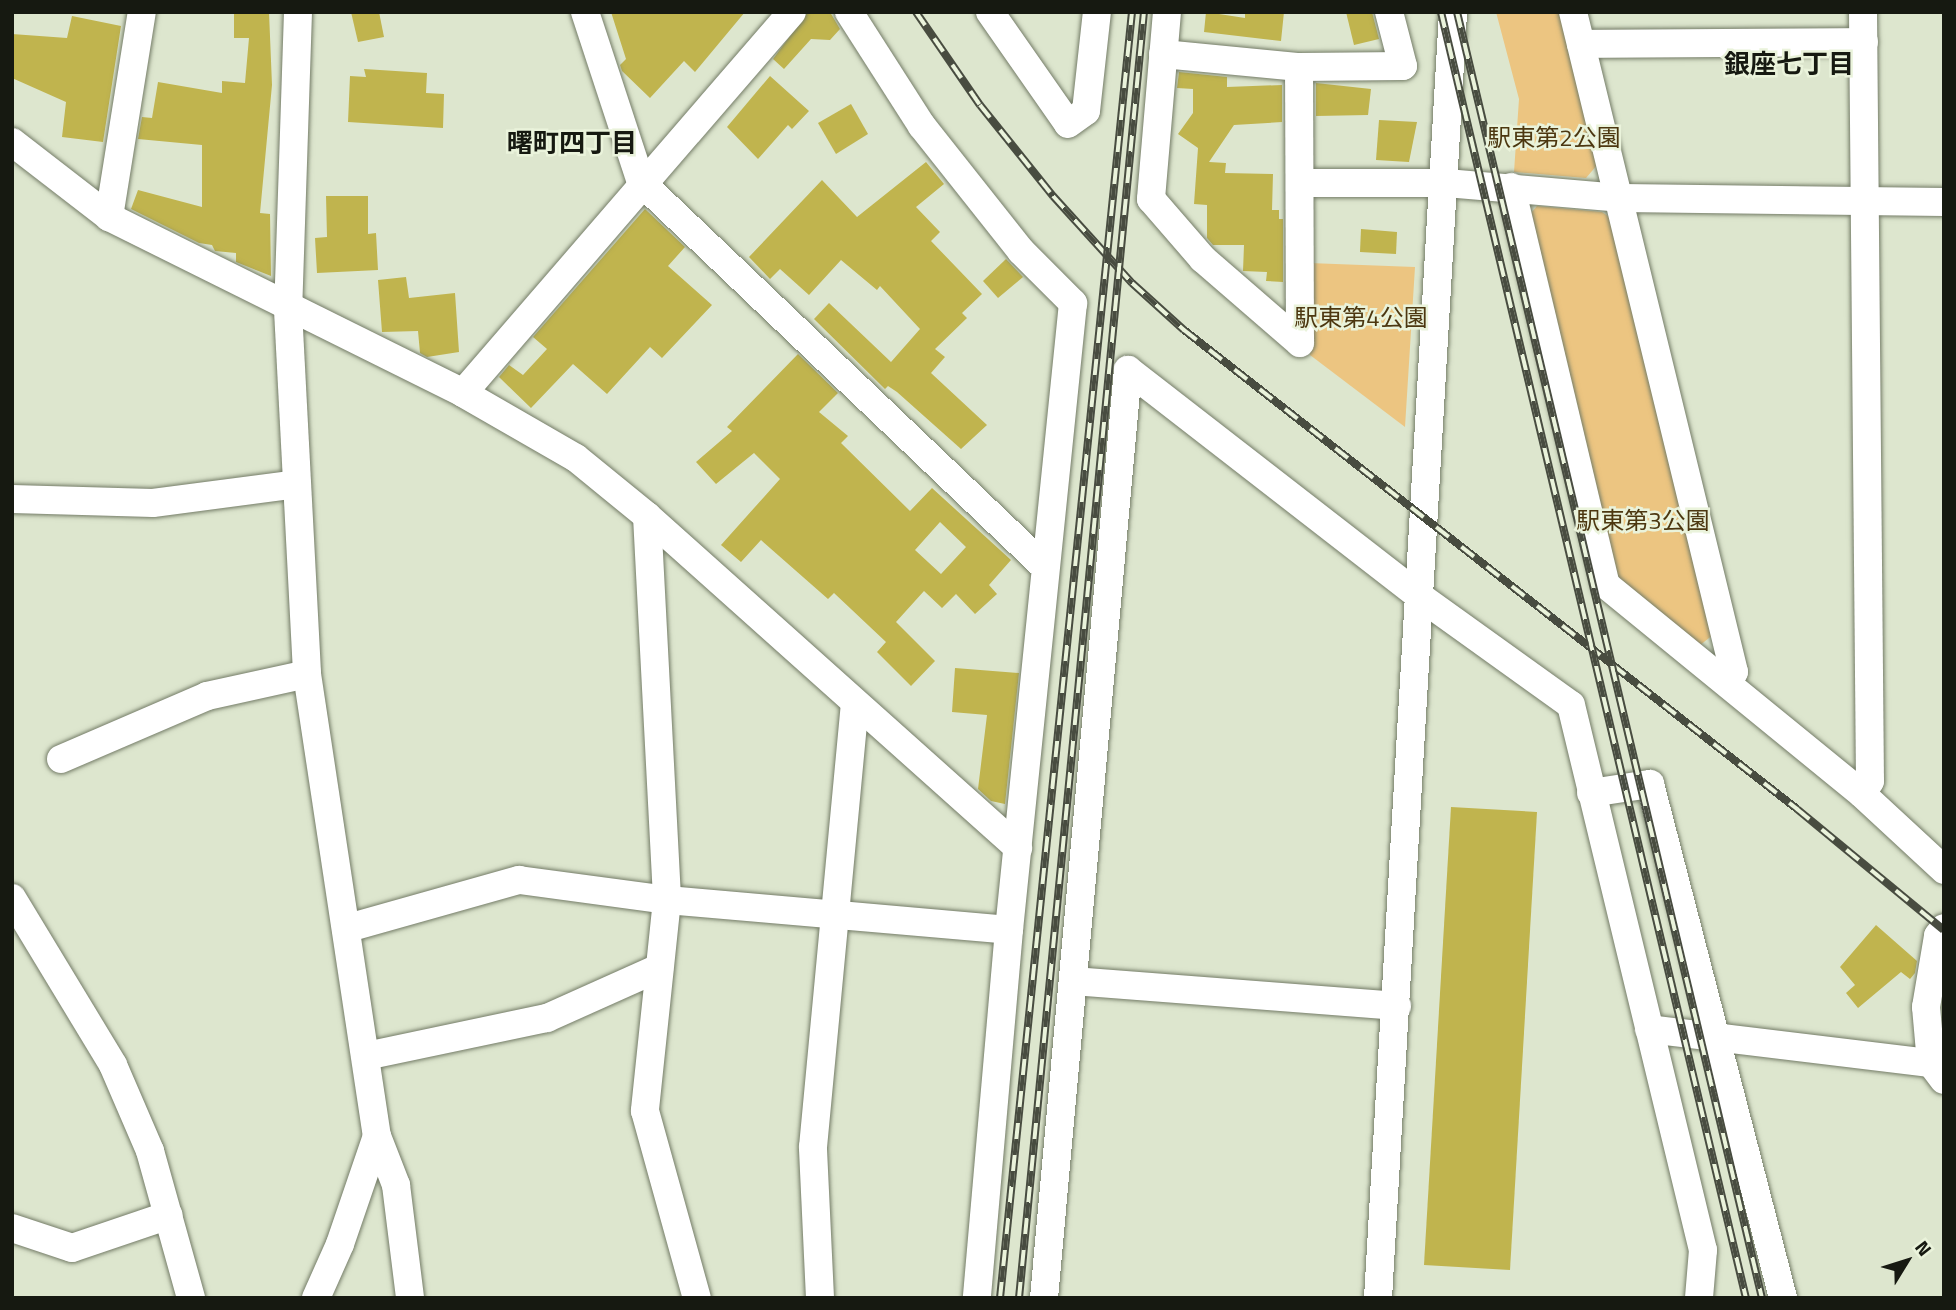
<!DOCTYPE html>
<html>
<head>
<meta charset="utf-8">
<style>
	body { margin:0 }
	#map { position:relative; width:1956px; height:1310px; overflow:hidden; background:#dde6ce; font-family:"Titillium Web","Noto Sans JP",sans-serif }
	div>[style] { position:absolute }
	.green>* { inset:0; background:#ecc581 }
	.building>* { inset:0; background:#c0b44e }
	.roads { filter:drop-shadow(0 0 2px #747c67) drop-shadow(0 0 2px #747c67) }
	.minor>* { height:28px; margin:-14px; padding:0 14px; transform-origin:14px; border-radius:14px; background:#fff }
	.rail>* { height:8px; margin-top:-4px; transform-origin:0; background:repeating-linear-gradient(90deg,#eaf3db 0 16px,#484c40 0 32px); box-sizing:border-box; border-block:2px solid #484c40 }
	span { translate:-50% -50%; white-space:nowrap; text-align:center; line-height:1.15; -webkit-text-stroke:5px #eaf3db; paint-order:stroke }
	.park-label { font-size:24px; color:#4c3710 }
	.neighbourhood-label { font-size:26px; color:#161911; font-weight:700 }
	.frame { position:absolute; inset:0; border:14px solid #161911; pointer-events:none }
	.north { position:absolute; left:1872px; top:1226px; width:70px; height:70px; -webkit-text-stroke:5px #eaf3db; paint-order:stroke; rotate:52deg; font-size:19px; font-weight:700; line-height:28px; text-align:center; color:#161911 }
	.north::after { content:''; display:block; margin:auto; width:24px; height:32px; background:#161911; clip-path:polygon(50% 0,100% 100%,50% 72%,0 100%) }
</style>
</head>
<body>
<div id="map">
	<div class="green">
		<div style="clip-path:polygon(1496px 12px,1561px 12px,1598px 164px,1586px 178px,1514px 172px,1519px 99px)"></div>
		<div style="clip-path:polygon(1537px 206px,1602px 212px,1612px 219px,1714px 634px,1699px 646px,1614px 578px,1526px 219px)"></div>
		<div style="clip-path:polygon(1309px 263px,1415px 267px,1405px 427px,1310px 355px)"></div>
	</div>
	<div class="building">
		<div style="clip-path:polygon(234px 12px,269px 12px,272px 85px,260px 213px,270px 214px,271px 276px,236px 262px,236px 253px,215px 251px,212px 245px,199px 243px,131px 209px,138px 190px,202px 207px,202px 145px,138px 139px,142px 117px,152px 118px,158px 82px,222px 93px,222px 81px,245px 83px,249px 38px,234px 38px)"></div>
		<div style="clip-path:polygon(351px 12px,379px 12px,384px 37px,358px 42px)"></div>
		<div style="clip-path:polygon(611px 12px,745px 12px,695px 72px,684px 61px,650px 98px,622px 71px,620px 65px,626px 59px)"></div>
		<div style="clip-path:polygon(808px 12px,830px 12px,840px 29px,830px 40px,811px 39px,784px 69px,773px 59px)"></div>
		<div style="clip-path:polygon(1206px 12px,1245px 18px,1245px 12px,1284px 12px,1281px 41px,1204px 32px)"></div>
		<div style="clip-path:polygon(1346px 12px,1372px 12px,1379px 39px,1354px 45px)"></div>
		<div style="clip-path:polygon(72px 16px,121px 26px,103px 142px,62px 137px,66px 102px,12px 78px,12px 34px,67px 38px)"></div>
		<div style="clip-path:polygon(364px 69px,427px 73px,426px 93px,444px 94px,443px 128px,348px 122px,350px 76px,366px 77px)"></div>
		<div style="clip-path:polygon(1179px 72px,1227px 77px,1227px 87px,1282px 85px,1282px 122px,1234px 125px,1209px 162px,1226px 163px,1225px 173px,1273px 174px,1272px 210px,1279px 210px,1279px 219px,1283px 219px,1283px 282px,1266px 281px,1267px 272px,1243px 271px,1244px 245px,1213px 245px,1207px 238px,1207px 205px,1194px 204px,1198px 148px,1178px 134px,1193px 113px,1193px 89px,1177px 88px)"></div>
		<div style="clip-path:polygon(770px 76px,809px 111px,792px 129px,788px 125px,758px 159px,727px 127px)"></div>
		<div style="clip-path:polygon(1316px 83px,1371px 89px,1368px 115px,1316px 116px)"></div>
		<div style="clip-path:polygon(851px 104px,868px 134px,836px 154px,818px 123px)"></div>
		<div style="clip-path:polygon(1379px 120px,1417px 122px,1409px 162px,1376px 160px)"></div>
		<div style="clip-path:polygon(926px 162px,944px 184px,916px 207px,940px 232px,931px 241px,982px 294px,962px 313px,967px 318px,935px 349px,945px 357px,931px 373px,987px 425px,961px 449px,897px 392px,888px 386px,885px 389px,814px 319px,829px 303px,891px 362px,920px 329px,880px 286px,877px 290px,841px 260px,809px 295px,780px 269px,770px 279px,749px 257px,822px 180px,857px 217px)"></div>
		<div style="clip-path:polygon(326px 196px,368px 196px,368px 234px,376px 233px,378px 270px,317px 273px,315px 238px,327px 237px)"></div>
		<div style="clip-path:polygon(645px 209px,685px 247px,668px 266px,712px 305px,662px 358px,650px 347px,607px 394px,573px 364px,531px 408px,499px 377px,509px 365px,523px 375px,547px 349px,533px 337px)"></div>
		<div style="clip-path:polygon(1361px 229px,1397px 232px,1396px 254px,1360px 252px)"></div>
		<div style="clip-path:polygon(1006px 259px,1023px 277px,998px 298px,983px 281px)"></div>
		<div style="clip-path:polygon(406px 277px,409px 298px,455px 293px,459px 352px,427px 357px,420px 353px,418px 331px,382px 332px,378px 280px)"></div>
		<div style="clip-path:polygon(evenodd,798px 354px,838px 393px,819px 412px,848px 436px,841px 443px,910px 511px,932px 488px,1011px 560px,989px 585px,997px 594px,975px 614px,956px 594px,942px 608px,924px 591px,896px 622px,935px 661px,911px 686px,877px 652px,886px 642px,834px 593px,828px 599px,761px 540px,741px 562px,721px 545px,780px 479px,754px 453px,716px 484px,696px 462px,732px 431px,727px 427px,798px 354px,940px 522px,966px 547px,941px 574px,915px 550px,940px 522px)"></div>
		<div style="clip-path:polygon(955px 668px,1019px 673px,1005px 804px,991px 801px,978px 789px,987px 715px,952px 712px)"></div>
		<div style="clip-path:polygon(1451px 807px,1537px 812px,1510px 1270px,1424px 1265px)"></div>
		<div style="clip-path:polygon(1876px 925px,1917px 961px,1915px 973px,1910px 979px,1901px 972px,1858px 1008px,1846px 993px,1855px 985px,1840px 967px)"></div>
	</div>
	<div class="roads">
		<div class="minor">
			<div style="left:298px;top:12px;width:298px;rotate:91.9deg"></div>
			<div style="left:288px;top:310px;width:364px;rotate:87deg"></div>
			<div style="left:307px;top:674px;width:467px;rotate:81.4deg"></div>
			<div style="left:377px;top:1136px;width:53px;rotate:68.8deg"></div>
			<div style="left:396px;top:1185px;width:114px;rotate:82.9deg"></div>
			<div style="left:585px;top:12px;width:179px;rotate:71.8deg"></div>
			<div style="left:641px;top:182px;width:557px;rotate:43.62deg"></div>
			<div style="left:849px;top:12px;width:135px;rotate:57.4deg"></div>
			<div style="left:922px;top:126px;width:159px;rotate:51.6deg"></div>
			<div style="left:1021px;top:251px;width:74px;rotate:45deg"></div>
			<div style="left:1073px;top:303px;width:630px;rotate:95.83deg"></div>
			<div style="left:1009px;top:930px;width:369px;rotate:95deg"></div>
			<div style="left:990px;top:12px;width:136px;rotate:55.1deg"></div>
			<div style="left:1068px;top:124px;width:22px;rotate:-36deg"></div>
			<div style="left:1086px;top:111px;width:100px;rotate:-83.7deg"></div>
			<div style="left:1167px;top:12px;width:188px;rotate:94.9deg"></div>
			<div style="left:1151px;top:199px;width:79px;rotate:49.1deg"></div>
			<div style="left:1203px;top:259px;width:128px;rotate:40.9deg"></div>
			<div style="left:1300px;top:343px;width:276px;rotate:-90.2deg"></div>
			<div style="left:1573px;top:12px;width:679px;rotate:76.29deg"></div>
			<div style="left:1734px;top:672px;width:11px;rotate:124deg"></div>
			<div style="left:1863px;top:12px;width:769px;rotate:89.48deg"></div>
			<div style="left:1870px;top:781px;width:15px;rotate:122deg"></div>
			<div style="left:1862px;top:794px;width:112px;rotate:42.8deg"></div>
			<div style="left:1581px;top:44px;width:283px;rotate:-0.4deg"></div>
			<div style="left:1163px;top:54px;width:137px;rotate:5.5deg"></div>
			<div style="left:1299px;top:67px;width:104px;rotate:-0.6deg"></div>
			<div style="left:1403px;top:66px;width:56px;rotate:-104.5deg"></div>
			<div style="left:12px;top:142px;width:123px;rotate:37.7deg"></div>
			<div style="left:109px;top:217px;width:395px;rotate:26.4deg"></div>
			<div style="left:463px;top:393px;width:130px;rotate:29.9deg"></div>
			<div style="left:576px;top:458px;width:92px;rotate:39.2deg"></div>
			<div style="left:647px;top:516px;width:498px;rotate:41.8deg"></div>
			<div style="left:1302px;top:183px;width:144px"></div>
			<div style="left:1446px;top:183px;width:177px;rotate:4.9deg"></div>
			<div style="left:1622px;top:198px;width:322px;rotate:0.7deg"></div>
			<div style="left:1511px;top:187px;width:409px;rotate:76.6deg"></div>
			<div style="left:1606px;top:585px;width:330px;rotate:39.2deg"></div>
			<div style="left:109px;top:217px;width:208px;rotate:-80.9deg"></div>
			<div style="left:463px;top:393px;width:503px;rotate:-49.19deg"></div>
			<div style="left:12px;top:499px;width:141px;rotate:1.6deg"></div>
			<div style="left:153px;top:503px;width:145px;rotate:-7.5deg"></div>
			<div style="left:647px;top:516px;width:385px;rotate:87deg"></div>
			<div style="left:667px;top:900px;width:212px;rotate:96deg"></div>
			<div style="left:645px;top:1111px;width:194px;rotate:74.5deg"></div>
			<div style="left:61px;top:759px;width:159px;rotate:-23.3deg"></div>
			<div style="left:207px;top:696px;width:102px;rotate:-12.4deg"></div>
			<div style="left:1591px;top:793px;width:60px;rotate:-8.7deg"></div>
			<div style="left:1650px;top:784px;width:531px;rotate:75.49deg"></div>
			<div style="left:12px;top:898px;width:195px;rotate:58.8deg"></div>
			<div style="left:113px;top:1065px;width:94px;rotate:66.7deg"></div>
			<div style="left:150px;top:1151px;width:153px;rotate:74.4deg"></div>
			<div style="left:348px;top:928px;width:178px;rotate:-15.7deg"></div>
			<div style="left:519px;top:880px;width:149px;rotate:7.7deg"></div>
			<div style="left:667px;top:900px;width:343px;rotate:5deg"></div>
			<div style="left:1944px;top:928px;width:10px;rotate:127deg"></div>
			<div style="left:1938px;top:936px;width:72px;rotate:99.6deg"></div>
			<div style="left:1926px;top:1007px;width:56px;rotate:84.9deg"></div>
			<div style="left:1931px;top:1063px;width:21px;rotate:53deg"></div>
			<div style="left:1074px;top:981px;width:324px;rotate:4.4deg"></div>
			<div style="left:1649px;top:1029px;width:284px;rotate:6.9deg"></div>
			<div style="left:366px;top:1056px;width:185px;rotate:-11.9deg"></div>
			<div style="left:547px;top:1018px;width:123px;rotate:-24.1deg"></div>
			<div style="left:12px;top:1228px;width:63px;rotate:18.4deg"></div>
			<div style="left:72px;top:1248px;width:102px;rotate:-18.8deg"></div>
			<div style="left:316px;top:1298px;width:59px;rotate:-66deg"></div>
			<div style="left:340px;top:1244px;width:114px;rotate:-71.1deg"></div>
			<div style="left:820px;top:1298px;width:151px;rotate:-92.7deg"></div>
			<div style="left:813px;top:1147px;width:445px;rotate:-84.6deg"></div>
			<div style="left:1044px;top:1298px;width:932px;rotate:-84.83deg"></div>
			<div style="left:1128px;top:370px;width:372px;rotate:37.8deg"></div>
			<div style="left:1422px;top:598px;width:183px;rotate:35.7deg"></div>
			<div style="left:1571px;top:705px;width:561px;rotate:76.39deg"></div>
			<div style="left:1703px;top:1250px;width:48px;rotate:94.8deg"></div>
			<div style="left:1378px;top:1298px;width:1288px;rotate:-86.66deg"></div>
		</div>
	</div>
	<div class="rail">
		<div style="left:916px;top:12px;width:113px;rotate:55.5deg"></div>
		<div style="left:980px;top:105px;width:117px;rotate:51.3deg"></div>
		<div style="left:1053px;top:196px;width:118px;rotate:47.8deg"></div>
		<div style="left:1132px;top:283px;width:70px;rotate:42.1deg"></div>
		<div style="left:1184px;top:330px;width:778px;rotate:38deg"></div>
		<div style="left:1797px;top:809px;width:190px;rotate:39.5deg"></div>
		<div style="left:1441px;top:12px;width:1322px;rotate:76.66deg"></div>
		<div style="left:1457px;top:12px;width:1322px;rotate:76.66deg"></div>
		<div style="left:1000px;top:1298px;width:1293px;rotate:-84.14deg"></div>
		<div style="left:1019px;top:1298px;width:1292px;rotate:-84.45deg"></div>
	</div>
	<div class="park-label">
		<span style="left:1554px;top:138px">駅東第2公園</span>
		<span style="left:1361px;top:318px">駅東第4公園</span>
		<span style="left:1643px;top:521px">駅東第3公園</span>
	</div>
	<div class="neighbourhood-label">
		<span style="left:1789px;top:64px">銀座七丁目</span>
		<span style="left:572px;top:143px">曙町四丁目</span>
	</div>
	<div class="frame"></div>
	<div class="north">N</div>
</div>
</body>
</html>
